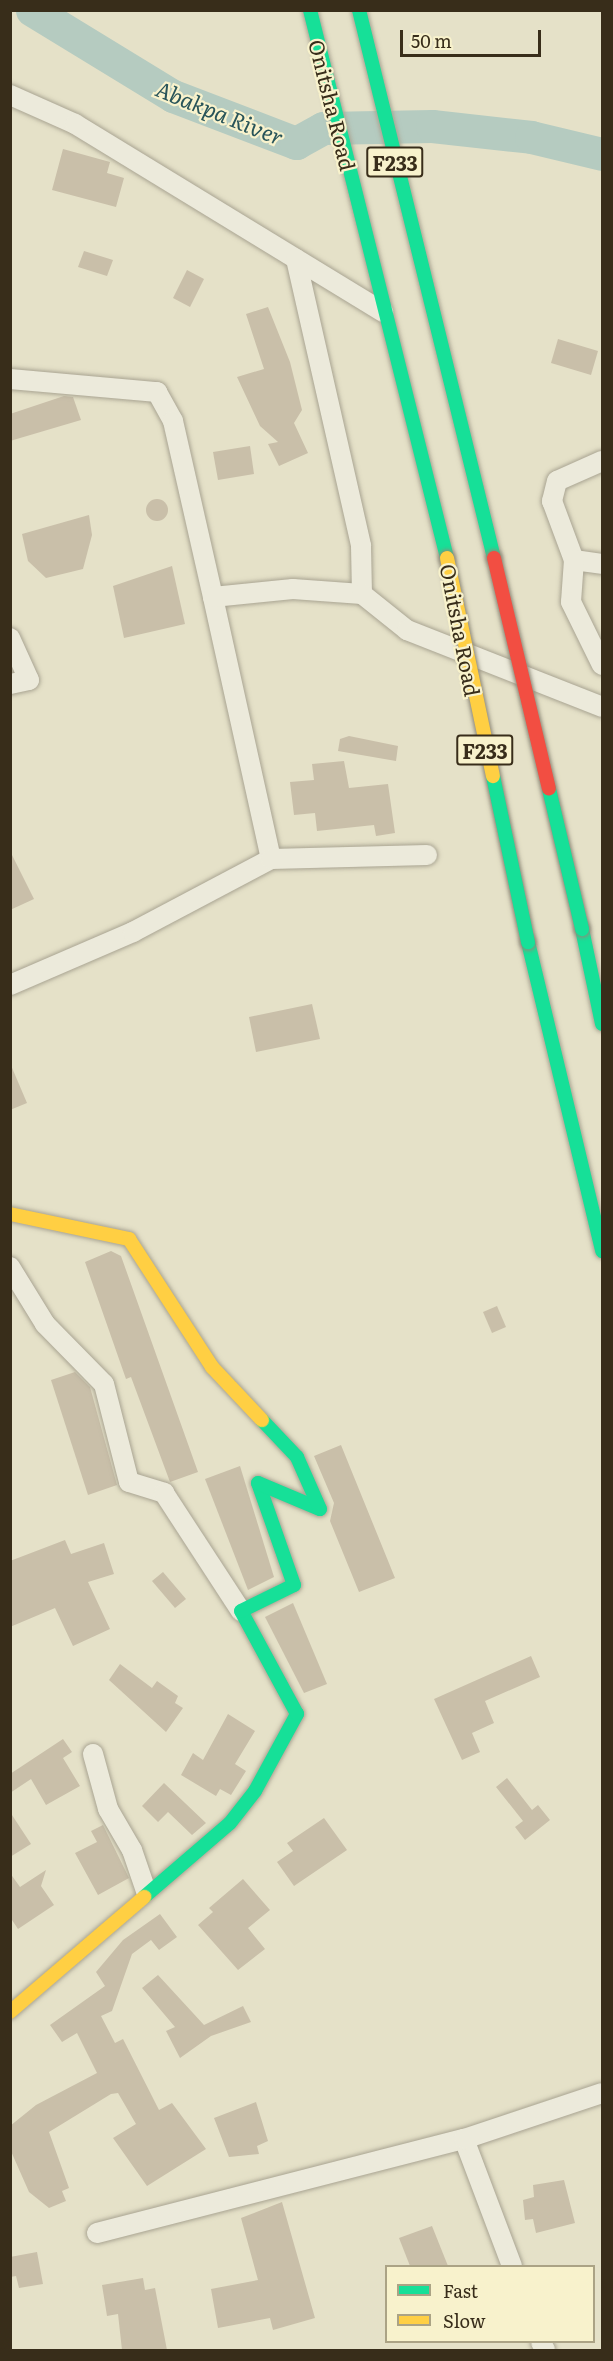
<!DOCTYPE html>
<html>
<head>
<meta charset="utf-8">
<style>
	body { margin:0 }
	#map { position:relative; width:613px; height:2361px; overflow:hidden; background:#e5e1c8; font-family:Literata,serif }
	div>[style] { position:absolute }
	.river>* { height:33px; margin:-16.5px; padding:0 16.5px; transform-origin:16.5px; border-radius:16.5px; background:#b5cbc0 }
	.building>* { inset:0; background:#c9bfa9 }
	.round { border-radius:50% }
	.roads { filter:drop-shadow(0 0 2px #a9a492) drop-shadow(0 0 2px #a9a492) }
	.street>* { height:20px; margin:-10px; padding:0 10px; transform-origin:10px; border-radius:10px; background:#eceadb }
	.fast>* { height:14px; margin:-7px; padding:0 7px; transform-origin:7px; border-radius:7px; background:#16e098 }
	.slow>* { height:14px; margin:-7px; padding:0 7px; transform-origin:7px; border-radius:7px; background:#ffcf43 }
	.bridges { filter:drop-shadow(0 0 2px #8f8a79) drop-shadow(0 0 2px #8f8a79) }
	.fast-bridge>* { height:14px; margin:-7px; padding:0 7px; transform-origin:7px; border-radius:7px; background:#16e098 }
	.slow-bridge>* { height:14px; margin:-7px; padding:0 7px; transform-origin:7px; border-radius:7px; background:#ffcf43 }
	.jam-bridge>* { height:14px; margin:-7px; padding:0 7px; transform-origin:7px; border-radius:7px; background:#f24e42 }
	span { translate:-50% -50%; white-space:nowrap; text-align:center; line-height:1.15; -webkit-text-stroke:4.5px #f8f2cc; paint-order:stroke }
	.shield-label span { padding:2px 4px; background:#f8f2cc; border:2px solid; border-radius:4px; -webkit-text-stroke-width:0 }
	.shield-label { font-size:20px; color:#382d1a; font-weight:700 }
	.street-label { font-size:21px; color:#382d1a }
	.water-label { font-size:22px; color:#285459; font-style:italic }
	.frame { position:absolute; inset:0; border:12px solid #382d1a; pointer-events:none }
	.legend { position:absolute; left:385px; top:2265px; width:210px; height:78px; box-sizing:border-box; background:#f8f2cc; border:2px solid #aba385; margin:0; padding:8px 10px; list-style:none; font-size:18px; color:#382d1a }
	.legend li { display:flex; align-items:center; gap:12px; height:30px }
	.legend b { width:30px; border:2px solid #aba385 }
	.scale { position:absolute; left:400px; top:30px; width:141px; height:27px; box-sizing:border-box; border:3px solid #382d1a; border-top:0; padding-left:8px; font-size:18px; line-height:21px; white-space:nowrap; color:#382d1a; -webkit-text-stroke:4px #f8f2cc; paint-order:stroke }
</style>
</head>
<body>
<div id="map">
	<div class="river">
		<div style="left:32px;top:10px;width:165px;rotate:31.4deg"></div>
		<div style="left:173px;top:96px;width:132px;rotate:20.9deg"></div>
		<div style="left:296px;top:143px;width:31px;rotate:-29deg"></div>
		<div style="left:323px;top:128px;width:109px;rotate:-1.1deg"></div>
		<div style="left:432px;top:126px;width:100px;rotate:6.3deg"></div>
		<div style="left:531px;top:137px;width:73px;rotate:13.5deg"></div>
	</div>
	<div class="building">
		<div style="clip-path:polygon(63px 149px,110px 162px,107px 173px,124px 178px,116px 207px,52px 190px)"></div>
		<div style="clip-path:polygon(84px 251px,113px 260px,107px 276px,78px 267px)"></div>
		<div style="clip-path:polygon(187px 270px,204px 279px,190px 307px,173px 298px)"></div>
		<div style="clip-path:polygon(268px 307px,290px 362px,302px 410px,294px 423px,308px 453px,279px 466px,268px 444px,278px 442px,260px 426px,237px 377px,264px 369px,246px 314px)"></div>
		<div style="clip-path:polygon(558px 339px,598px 351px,591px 375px,551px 363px)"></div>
		<div style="clip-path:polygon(64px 396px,73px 397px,81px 420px,10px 441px,10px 414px)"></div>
		<div style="clip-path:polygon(250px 446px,254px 474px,218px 480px,213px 452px)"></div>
		<div class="round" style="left:146px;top:499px;width:22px;height:22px"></div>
		<div style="clip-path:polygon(89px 515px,92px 535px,83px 569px,46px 578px,28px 561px,22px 534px)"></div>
		<div style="clip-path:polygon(172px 566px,185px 624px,124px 638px,113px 586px)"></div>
		<div style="clip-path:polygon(349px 736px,398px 746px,396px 761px,338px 751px,340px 739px)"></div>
		<div style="clip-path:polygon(344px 761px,349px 788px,388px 784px,395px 833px,376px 836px,374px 825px,317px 831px,315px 813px,294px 815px,290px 782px,314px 780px,312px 764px)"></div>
		<div style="clip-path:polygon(10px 851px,34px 899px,10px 910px)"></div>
		<div style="clip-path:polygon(312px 1004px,320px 1039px,256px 1052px,249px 1017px)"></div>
		<div style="clip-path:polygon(10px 1063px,27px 1103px,10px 1110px)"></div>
		<div style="clip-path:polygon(111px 1251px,121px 1256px,198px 1472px,170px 1482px,131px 1377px,126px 1379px,85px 1262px)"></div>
		<div style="clip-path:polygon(497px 1306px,506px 1327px,492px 1333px,483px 1312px)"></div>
		<div style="clip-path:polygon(75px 1372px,90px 1387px,117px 1485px,88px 1495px,51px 1380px)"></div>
		<div style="clip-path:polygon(341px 1445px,395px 1578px,359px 1592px,330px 1521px,334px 1503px,314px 1456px)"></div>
		<div style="clip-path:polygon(240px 1466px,274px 1577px,248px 1590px,205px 1479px)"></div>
		<div style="clip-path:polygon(65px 1540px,71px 1554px,104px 1543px,114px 1574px,88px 1582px,110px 1629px,73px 1646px,55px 1608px,10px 1627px,10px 1561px)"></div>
		<div style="clip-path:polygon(163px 1572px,186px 1599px,175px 1608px,152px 1581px)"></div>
		<div style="clip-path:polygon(293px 1603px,327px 1684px,304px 1693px,265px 1617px)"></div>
		<div style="clip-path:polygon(531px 1656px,540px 1677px,485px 1701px,494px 1723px,472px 1733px,480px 1752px,462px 1760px,434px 1699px)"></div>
		<div style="clip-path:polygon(120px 1664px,152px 1688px,157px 1681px,178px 1696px,175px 1703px,183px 1708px,166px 1732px,109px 1680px)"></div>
		<div style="clip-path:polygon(228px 1714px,255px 1731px,235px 1764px,246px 1771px,231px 1795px,220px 1789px,216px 1796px,181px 1775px,193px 1753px,203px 1760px)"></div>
		<div style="clip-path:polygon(63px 1739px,72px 1752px,63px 1758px,80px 1786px,46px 1805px,31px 1779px,10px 1793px,10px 1774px)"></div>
		<div style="clip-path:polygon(507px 1778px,532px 1810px,538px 1805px,550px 1820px,525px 1840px,515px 1827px,523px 1821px,496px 1787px)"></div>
		<div style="clip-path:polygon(164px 1783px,206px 1823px,192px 1835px,168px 1812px,158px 1822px,142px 1806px)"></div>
		<div style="clip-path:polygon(10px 1812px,31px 1844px,10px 1857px)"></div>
		<div style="clip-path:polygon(324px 1818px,347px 1850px,294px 1886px,277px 1862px,293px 1851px,287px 1843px)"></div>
		<div style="clip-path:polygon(103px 1825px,129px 1878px,98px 1895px,75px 1853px,97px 1842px,91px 1831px)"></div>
		<div style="clip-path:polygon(46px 1870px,41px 1886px,54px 1905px,18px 1929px,10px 1917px,10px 1873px,20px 1887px)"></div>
		<div style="clip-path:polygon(243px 1879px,270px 1910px,248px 1928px,265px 1949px,238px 1970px,198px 1925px,213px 1912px,209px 1908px)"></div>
		<div style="clip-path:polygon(160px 1914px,177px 1937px,159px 1950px,151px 1940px,132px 1954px,112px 2011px,101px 2016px,115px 2043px,123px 2039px,159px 2110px,172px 2103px,206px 2149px,147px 2186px,113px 2138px,136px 2124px,118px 2093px,111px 2094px,49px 2132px,69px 2188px,62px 2191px,66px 2201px,49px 2208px,29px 2192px,10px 2149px,10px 2126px,36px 2105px,97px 2073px,77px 2033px,62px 2042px,50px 2025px,105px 1986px,96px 1972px,123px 1940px)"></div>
		<div style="clip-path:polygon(158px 1975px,204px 2025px,243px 2006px,251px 2022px,211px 2036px,180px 2058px,166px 2031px,175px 2027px,142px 1988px)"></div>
		<div style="clip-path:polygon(256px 2102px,268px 2141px,257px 2146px,259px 2154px,229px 2157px,214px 2118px)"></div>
		<div style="clip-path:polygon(564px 2180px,575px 2223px,536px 2233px,533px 2219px,525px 2220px,523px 2200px,534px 2197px,533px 2185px)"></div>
		<div style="clip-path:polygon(282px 2202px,315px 2318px,273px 2330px,270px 2318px,218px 2328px,211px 2289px,258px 2280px,241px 2218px)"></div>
		<div style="clip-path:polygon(432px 2226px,448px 2266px,410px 2266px,399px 2238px)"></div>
		<div style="clip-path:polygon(37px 2252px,43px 2284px,19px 2288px,16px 2276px,10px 2277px,10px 2257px)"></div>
		<div style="clip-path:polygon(143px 2278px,145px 2290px,155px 2288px,167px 2350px,122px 2350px,118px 2314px,107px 2316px,102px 2285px)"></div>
	</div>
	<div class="roads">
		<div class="street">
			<div style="left:10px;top:95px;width:71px;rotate:24deg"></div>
			<div style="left:75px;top:124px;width:361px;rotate:31.4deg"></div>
			<div style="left:296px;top:259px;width:294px;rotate:77.2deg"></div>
			<div style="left:361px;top:546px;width:48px;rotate:88.8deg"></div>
			<div style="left:10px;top:379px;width:148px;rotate:5.1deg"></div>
			<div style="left:157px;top:392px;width:33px;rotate:61deg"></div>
			<div style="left:173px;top:421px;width:180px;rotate:77.2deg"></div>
			<div style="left:602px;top:461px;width:49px;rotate:156deg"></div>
			<div style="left:557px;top:481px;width:21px;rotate:104deg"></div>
			<div style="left:552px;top:501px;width:63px;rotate:69.6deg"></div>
			<div style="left:574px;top:560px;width:28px;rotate:8deg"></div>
			<div style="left:574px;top:560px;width:42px;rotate:94.1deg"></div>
			<div style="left:571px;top:602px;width:70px;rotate:63.8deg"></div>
			<div style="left:10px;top:638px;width:46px;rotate:65.7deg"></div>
			<div style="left:29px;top:680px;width:19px;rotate:168deg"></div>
			<div style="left:271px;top:859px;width:268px;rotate:-102.5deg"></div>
			<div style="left:213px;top:597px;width:80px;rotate:-5.7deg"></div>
			<div style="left:293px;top:589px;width:69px;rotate:4.1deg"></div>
			<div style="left:362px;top:594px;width:58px;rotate:38.7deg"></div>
			<div style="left:407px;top:630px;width:210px;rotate:21.5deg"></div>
			<div style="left:10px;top:985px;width:134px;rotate:-23.3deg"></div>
			<div style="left:133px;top:932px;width:156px;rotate:-27.9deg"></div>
			<div style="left:271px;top:859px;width:156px;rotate:-1.5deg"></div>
			<div style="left:10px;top:1267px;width:67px;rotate:58.4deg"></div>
			<div style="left:45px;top:1324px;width:84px;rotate:45.5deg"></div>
			<div style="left:104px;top:1384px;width:101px;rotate:75.7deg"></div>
			<div style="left:129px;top:1482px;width:37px;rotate:17deg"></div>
			<div style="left:164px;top:1493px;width:141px;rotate:56.9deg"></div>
			<div style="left:93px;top:1754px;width:57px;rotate:74.7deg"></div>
			<div style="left:108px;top:1809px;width:48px;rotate:59.7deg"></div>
			<div style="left:132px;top:1850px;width:43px;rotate:71.1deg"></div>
			<div style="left:464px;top:2139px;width:136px;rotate:69.3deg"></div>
			<div style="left:97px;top:2233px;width:379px;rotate:-14.4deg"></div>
			<div style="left:464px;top:2139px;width:145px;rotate:-18.4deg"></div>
			<div style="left:541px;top:2342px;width:9px;rotate:63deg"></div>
		</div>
		<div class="fast">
			<div style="left:310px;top:10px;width:565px;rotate:75.96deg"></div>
			<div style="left:359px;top:10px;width:564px;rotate:76.16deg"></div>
			<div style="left:582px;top:929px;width:97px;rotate:78.1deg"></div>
			<div style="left:528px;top:942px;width:318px;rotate:76.5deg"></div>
			<div style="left:144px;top:1897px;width:113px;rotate:-40.7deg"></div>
			<div style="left:230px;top:1823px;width:41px;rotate:-52deg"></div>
			<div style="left:255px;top:1791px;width:88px;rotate:-61.4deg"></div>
			<div style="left:297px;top:1714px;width:117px;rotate:-118.5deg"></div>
			<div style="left:241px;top:1611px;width:59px;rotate:-26.1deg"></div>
			<div style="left:294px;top:1585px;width:108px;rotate:-109.4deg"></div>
			<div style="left:258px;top:1483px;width:67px;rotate:22.8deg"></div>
			<div style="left:320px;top:1509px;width:57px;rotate:-113.9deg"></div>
			<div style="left:297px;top:1457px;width:51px;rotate:-133.4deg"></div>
		</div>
		<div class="slow">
			<div style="left:10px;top:1214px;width:122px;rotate:11.9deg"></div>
			<div style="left:129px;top:1239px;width:153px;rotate:57deg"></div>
			<div style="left:212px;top:1367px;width:73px;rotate:46.7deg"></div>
			<div style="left:10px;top:2012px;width:177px;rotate:-40.6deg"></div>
		</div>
	</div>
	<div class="bridges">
		<div class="fast-bridge">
			<div style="left:493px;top:776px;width:170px;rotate:78.1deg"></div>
			<div style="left:549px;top:789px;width:144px;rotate:76.7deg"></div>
		</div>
		<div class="slow-bridge">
			<div style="left:447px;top:558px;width:223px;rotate:78.1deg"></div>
		</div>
		<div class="jam-bridge">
			<div style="left:494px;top:558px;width:237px;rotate:76.6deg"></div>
		</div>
	</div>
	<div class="shield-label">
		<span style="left:395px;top:162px">F233</span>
		<span style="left:485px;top:750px">F233</span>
	</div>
	<div class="street-label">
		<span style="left:333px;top:105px;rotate:76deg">Onitsha Road</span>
		<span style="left:461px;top:630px;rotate:79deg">Onitsha Road</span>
	</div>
	<div class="water-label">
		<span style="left:220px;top:112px;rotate:22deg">Abakpa River</span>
	</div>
	<div class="frame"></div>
	<ul class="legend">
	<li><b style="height:8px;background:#16e098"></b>Fast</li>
	<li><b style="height:8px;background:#ffcf43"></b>Slow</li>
	</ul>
	<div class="scale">50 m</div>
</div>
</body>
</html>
